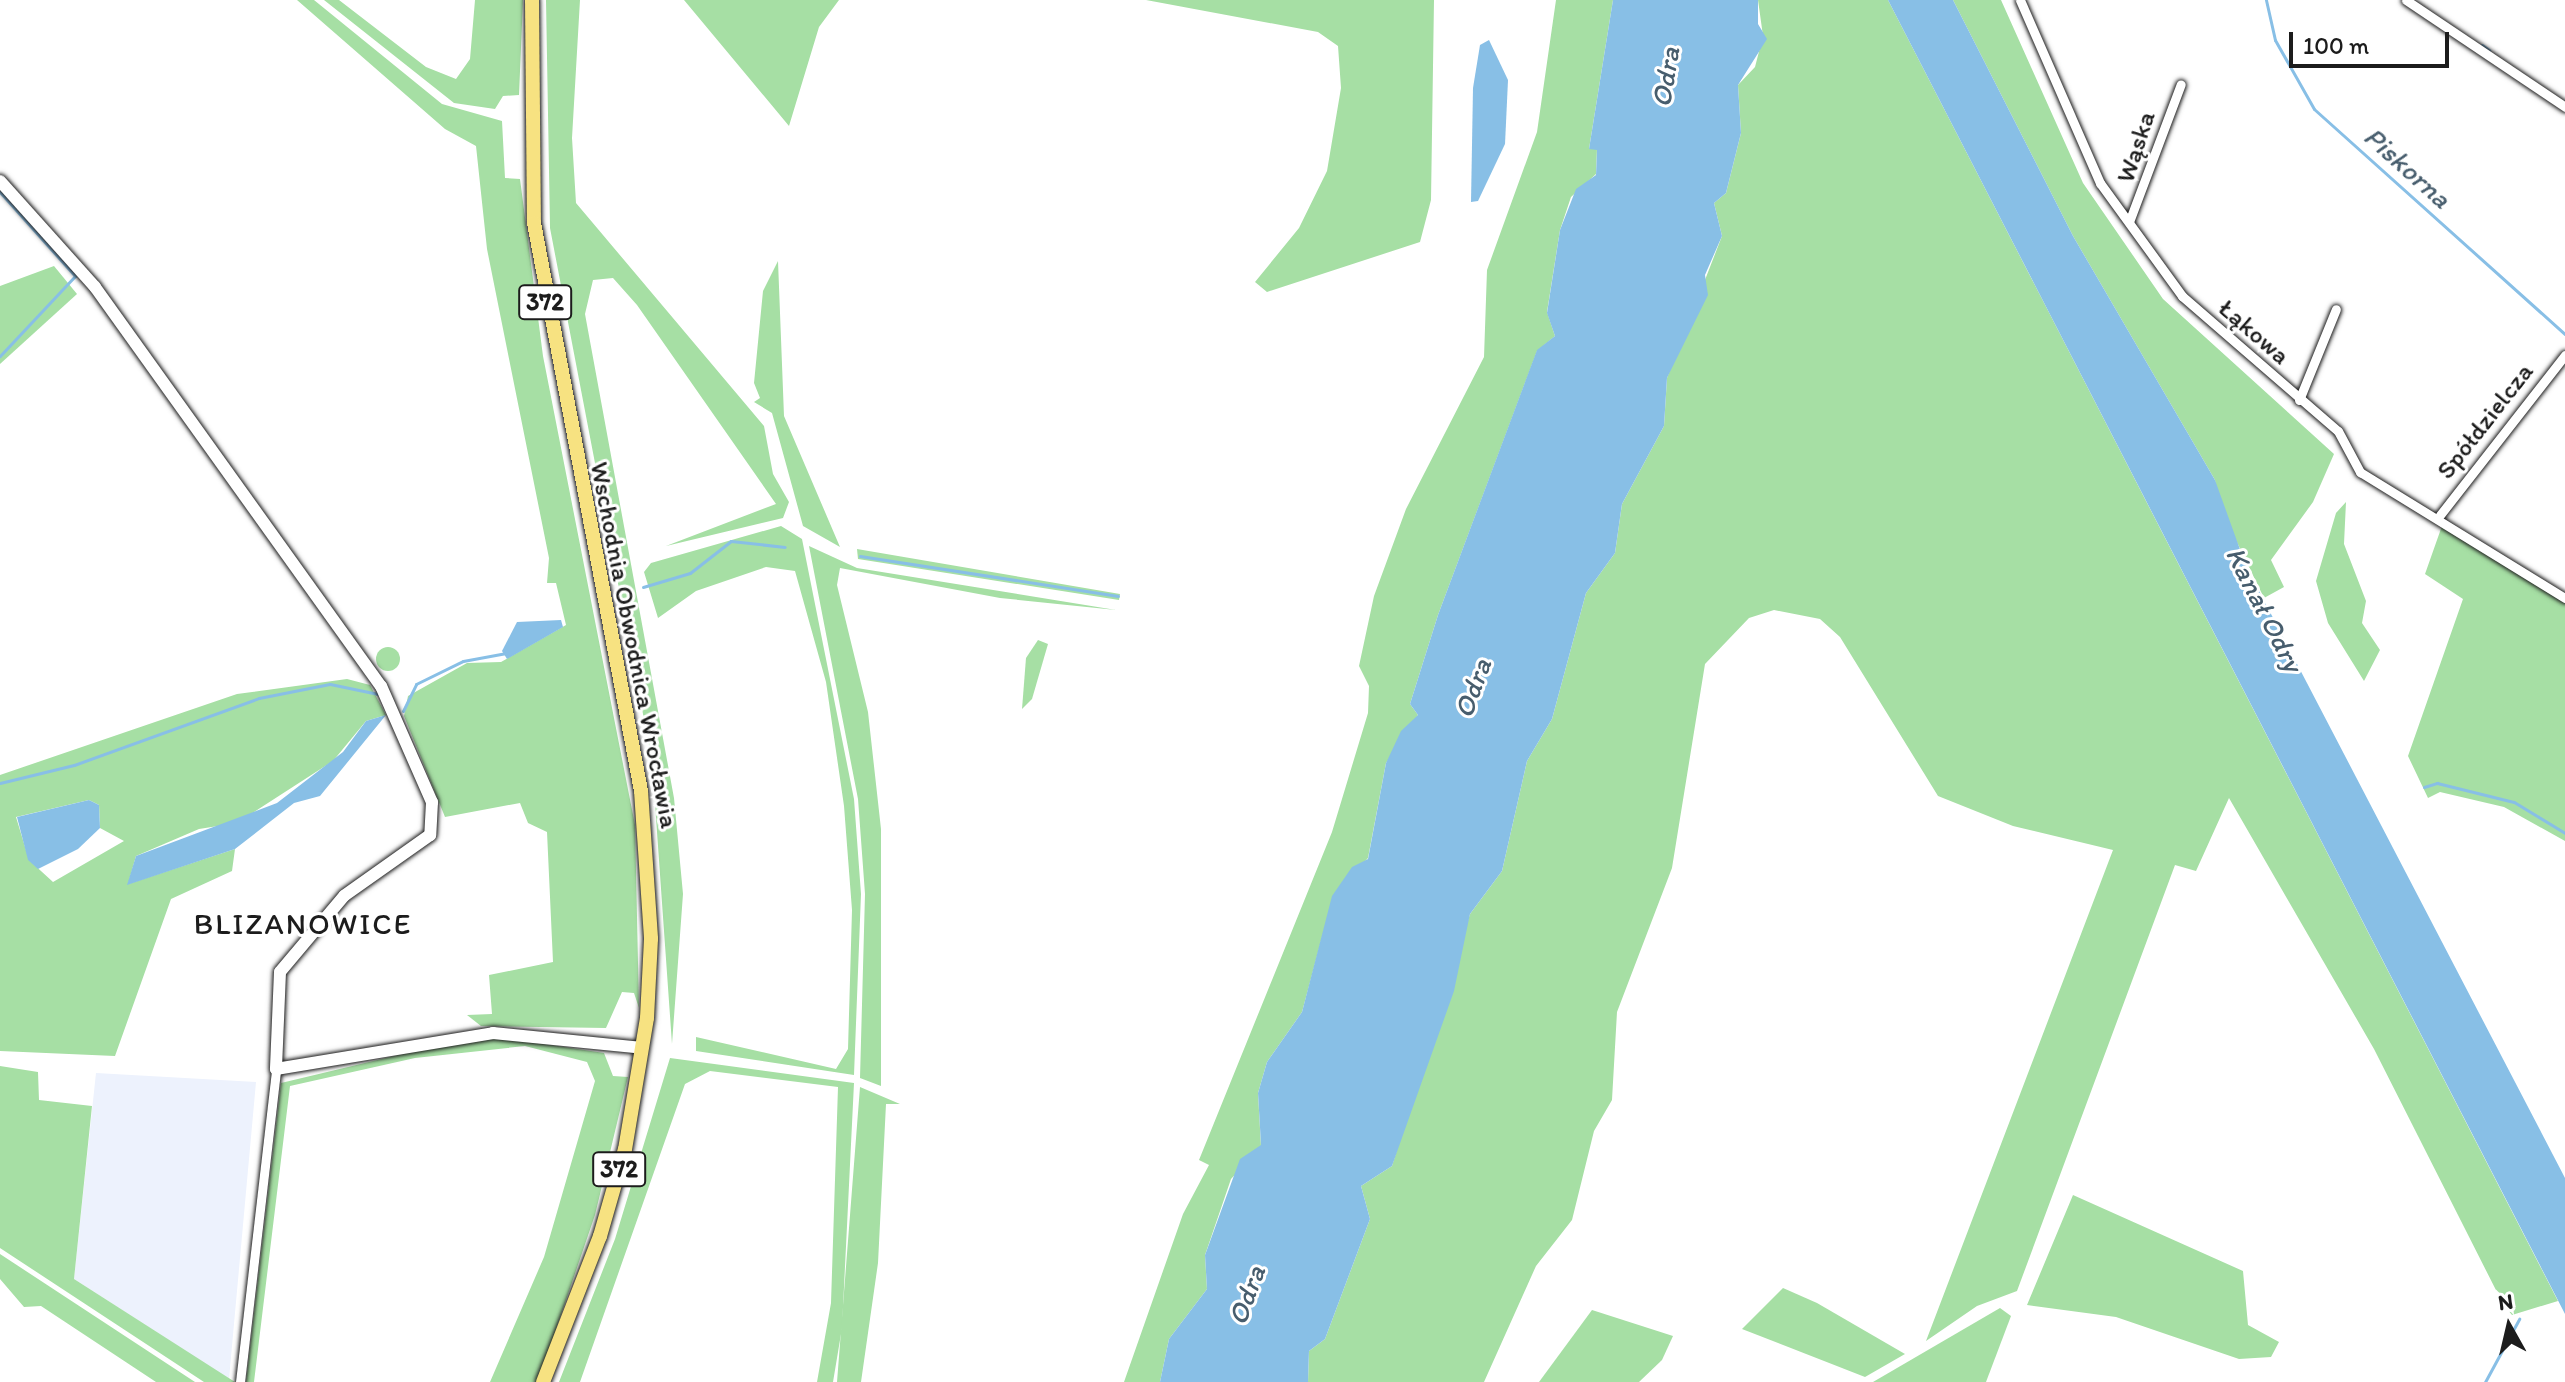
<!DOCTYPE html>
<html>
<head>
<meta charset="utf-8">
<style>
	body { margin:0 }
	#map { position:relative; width:2565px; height:1382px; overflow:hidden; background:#fff; font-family:Itim,sans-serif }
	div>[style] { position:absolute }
	.built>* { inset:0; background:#edf2fd }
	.green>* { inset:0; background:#a6dfa4 }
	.round { border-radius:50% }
	.water>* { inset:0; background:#88bfe6 }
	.stream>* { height:3px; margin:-1.5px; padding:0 1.5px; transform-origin:1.5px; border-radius:1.5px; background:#88bfe6 }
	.roads { filter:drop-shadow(0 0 2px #1c1c1c) drop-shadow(0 0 2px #1c1c1c) }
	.minor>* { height:9px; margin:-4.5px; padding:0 4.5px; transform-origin:4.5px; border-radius:4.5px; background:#fff }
	.tertiary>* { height:12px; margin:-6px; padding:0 6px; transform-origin:6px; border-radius:6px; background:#fff }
	.primary>* { height:14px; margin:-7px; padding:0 7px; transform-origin:7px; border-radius:7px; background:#f7e281 }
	span { translate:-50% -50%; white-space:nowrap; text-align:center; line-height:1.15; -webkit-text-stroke:6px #fff; paint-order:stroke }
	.shield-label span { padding:2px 6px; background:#fff; border:2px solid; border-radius:6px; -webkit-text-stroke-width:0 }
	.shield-label { font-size:24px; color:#1c1c1c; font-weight:700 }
	.street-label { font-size:26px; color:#1c1c1c }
	.water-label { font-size:28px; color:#475d6d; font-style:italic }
	.quarter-label { font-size:30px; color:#1c1c1c; letter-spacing:2px }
	.north { position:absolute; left:2469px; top:1286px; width:80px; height:80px; -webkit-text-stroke:6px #fff; paint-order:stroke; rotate:352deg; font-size:22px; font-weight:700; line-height:32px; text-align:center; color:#1c1c1c }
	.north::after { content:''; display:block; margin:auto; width:28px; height:36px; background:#1c1c1c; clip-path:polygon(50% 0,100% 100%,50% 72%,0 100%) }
	.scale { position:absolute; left:2289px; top:32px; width:160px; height:36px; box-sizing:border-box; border:4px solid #1c1c1c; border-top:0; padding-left:10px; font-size:24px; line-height:28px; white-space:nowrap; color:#1c1c1c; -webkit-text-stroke:6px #fff; paint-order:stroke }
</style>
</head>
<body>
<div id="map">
	<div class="built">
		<div style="clip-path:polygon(96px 1073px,256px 1082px,229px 1379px,74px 1279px)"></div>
	</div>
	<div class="green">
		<div style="clip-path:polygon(297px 0,314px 0,442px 104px,502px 121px,505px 178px,520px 179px,543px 356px,635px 825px,639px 1008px,634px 993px,622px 992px,606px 1028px,481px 1026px,467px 1015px,492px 1014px,489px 975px,553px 962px,547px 832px,528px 823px,520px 803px,445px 817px,404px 716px,408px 696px,467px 663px,501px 662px,566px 625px,556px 583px,547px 583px,549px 558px,487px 249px,476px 146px,445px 129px)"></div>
		<div style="clip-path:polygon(324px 0,339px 0,426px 67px,456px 79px,470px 59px,475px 0,523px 0,519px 95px,503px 96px,495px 109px,454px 103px)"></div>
		<div style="clip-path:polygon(546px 0,580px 0,572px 138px,576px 203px,764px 426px,773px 474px,789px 502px,783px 518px,666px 546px,776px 504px,637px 305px,613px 278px,593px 280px,585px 314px,674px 798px,683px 894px,672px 1044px,652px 761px,550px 228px)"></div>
		<div style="clip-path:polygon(684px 0,839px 0,819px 27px,789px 126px)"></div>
		<div style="clip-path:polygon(1146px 0,1434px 0,1431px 200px,1420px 242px,1267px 292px,1255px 282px,1299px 228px,1327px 171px,1341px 88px,1338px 46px,1318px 32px)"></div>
		<div style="clip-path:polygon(1556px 0,1613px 0,1589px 149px,1597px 149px,1596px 174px,1571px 197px,1560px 230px,1547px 312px,1555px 336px,1537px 351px,1438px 615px,1410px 704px,1418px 715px,1386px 763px,1368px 858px,1333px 896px,1302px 1012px,1267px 1062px,1258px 1093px,1261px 1146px,1231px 1179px,1205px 1255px,1207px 1289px,1169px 1339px,1160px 1382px,1124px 1382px,1183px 1214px,1209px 1165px,1199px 1160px,1332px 832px,1368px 713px,1369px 686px,1359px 666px,1374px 596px,1406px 509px,1484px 357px,1487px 270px,1537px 132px)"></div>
		<div style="clip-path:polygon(1758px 0,1888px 0,2558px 1301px,2512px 1315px,2503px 1304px,2374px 1049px,2229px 798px,2196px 871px,2175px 865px,2017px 1291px,1977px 1306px,1926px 1341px,2113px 850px,2013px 826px,1938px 796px,1840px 637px,1820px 619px,1774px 610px,1749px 618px,1705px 664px,1672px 868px,1617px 1012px,1612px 1100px,1594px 1131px,1572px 1220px,1536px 1266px,1484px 1382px,1308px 1382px,1309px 1351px,1325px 1339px,1370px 1219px,1361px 1186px,1392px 1166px,1470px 914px,1502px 871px,1527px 761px,1552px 719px,1586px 593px,1615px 553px,1622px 504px,1664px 426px,1667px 378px,1722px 236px,1714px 203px,1726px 193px,1741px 133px,1738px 85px,1755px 67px,1763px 36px)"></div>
		<div style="clip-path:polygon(1953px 0,2001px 0,2083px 183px,2163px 299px,2334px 454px,2313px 502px,2271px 560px,2284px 587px,2264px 598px,2218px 503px,2215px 480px,2073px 236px)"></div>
		<div style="clip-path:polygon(778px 261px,784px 416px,840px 547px,803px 526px,772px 413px,754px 402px,760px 398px,754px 383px,763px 291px)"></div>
		<div style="clip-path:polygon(54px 266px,77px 294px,0 364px,0 286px)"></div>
		<div style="clip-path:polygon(2346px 502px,2344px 544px,2366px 601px,2362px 623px,2380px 650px,2364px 681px,2328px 623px,2316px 581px,2336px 513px)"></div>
		<div style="clip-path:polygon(2443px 523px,2565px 602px,2565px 841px,2504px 807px,2440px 792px,2428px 798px,2408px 756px,2463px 599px,2425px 574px)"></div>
		<div style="clip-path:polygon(781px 526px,802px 539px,854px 799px,861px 894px,854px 1075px,696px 1051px,696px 1037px,836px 1069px,848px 1049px,852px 910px,844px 806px,826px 682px,795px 571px,766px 567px,696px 591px,658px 618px,644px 572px,651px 563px)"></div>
		<div style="clip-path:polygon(809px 546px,857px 568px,1116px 610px,1000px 598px,840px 568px,837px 585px,868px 712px,881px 829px,881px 1086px,860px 1078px,865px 894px,858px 799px)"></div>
		<div style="clip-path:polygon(857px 549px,1120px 594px,1119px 600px,858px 559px)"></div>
		<div style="clip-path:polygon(1038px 640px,1048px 644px,1032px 699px,1022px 709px,1026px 658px)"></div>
		<div class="round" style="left:376px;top:647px;width:24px;height:24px"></div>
		<div style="clip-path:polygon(evenodd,347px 679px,370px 685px,386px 715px,366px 721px,333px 761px,237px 823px,199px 829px,136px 856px,128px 884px,235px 849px,232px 871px,171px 899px,115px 1056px,0 1051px,0 775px,237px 694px,347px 679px,89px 800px,99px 805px,100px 828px,124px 841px,53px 882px,29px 860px,16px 817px,89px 800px)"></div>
		<div style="clip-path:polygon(504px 1038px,604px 1053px,613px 1076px,628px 1077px,595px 1215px,538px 1382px,490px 1382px,544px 1257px,595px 1081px,587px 1062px,525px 1046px,415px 1058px,290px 1086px,254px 1382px,246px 1382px,281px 1083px,457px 1041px)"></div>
		<div style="clip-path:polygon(670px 1058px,854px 1083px,842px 1328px,833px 1382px,817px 1382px,831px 1303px,838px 1087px,710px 1071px,685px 1084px,580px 1382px,559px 1382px,615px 1239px)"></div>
		<div style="clip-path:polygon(0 1066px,38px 1072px,39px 1100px,92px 1106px,74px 1279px,235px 1382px,204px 1382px,0 1248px)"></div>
		<div style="clip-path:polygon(860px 1087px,900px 1104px,886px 1104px,878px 1263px,861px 1382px,837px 1382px)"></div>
		<div style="clip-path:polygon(2073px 1195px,2243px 1271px,2248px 1325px,2279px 1342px,2271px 1357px,2239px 1359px,2116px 1317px,2027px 1305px)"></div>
		<div style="clip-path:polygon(0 1254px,195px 1382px,156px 1382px,41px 1306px,24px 1307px,0 1279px)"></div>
		<div style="clip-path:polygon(1783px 1288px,1817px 1303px,1905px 1354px,1865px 1377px,1742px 1329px)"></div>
		<div style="clip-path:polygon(2000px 1308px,2011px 1316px,1986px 1382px,1873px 1382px)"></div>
		<div style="clip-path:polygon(1592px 1310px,1673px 1336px,1662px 1360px,1639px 1382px,1539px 1382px)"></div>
	</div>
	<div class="water">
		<div style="clip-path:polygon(1613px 0,1758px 0,1758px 24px,1767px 39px,1738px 85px,1741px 133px,1726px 193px,1714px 203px,1722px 236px,1705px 275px,1708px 295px,1667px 378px,1664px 426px,1622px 504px,1615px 553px,1586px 593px,1552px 719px,1527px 761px,1502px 871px,1470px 914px,1454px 991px,1392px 1166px,1361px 1186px,1370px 1219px,1325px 1339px,1309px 1351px,1308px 1382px,1160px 1382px,1169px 1339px,1207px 1289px,1205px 1255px,1240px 1159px,1261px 1145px,1258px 1093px,1267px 1062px,1302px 1012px,1332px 896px,1352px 867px,1368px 859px,1386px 763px,1401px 731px,1418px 715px,1410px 704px,1438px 615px,1537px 350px,1555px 336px,1547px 313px,1560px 230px,1576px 189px,1596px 175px,1597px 150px,1589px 149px)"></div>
		<div style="clip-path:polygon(1888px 0,1953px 0,2073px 236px,2215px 480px,2246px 566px,2565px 1178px,2565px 1314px)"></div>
		<div style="clip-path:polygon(1489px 40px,1508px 80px,1505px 144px,1478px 201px,1471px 202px,1473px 88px,1480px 45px)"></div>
		<div style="clip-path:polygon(561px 620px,563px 627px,507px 659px,502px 651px,517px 622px)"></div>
		<div style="clip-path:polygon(386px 715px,320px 796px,294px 803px,235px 849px,127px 885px,136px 856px,277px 803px,343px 752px,366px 721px)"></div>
		<div style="clip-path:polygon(89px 800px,99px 805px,100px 828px,78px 849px,38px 869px,28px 860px,17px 817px)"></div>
	</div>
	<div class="stream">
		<div style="left:2266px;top:0;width:41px;rotate:77.3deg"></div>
		<div style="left:2275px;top:40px;width:79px;rotate:60.5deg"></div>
		<div style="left:2314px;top:109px;width:337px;rotate:41.9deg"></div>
		<div style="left:2482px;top:45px;width:9px;rotate:36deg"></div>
		<div style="left:0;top:192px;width:113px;rotate:48.2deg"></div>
		<div style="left:75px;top:276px;width:110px;rotate:133.2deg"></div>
		<div style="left:860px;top:556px;width:261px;rotate:8.8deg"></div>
		<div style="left:643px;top:587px;width:49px;rotate:-16.6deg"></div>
		<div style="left:690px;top:573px;width:52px;rotate:-38deg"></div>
		<div style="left:731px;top:541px;width:54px;rotate:6.3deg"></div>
		<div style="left:403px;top:711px;width:30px;rotate:-64deg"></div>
		<div style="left:416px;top:684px;width:52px;rotate:-26.1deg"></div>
		<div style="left:463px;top:661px;width:44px;rotate:-10.5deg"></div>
		<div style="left:0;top:783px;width:76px;rotate:-13.7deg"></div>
		<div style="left:74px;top:765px;width:197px;rotate:-19.9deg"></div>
		<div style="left:259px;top:698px;width:72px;rotate:-11.2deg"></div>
		<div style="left:330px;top:684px;width:49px;rotate:11.8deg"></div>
		<div style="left:2424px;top:787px;width:14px;rotate:-17deg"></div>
		<div style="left:2437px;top:783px;width:79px;rotate:13.9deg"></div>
		<div style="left:2514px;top:802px;width:60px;rotate:31.3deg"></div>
		<div style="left:2485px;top:1382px;width:72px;rotate:-61.6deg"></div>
	</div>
	<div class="roads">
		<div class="minor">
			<div style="left:2020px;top:0;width:200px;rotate:66.4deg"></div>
			<div style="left:2100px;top:183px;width:140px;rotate:54deg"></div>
			<div style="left:2182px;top:296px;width:206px;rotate:40.9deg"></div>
			<div style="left:2338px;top:431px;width:47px;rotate:61.8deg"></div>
			<div style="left:2360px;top:472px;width:241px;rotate:31.6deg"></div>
			<div style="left:2406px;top:0;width:192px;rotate:33.9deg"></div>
			<div style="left:2129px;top:222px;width:147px;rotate:-69.4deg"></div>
			<div style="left:2299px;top:400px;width:98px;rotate:-67.9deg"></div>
			<div style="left:2440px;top:515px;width:203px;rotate:-52deg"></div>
			<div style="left:240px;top:1382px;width:315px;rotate:-83.4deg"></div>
		</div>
		<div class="tertiary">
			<div style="left:0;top:181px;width:142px;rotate:48.1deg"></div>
			<div style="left:95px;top:287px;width:491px;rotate:54.4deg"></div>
			<div style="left:381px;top:686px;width:127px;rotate:66.3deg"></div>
			<div style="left:432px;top:802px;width:33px;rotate:93deg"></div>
			<div style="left:430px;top:835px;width:105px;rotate:144.7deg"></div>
			<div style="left:344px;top:896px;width:99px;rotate:130.1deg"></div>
			<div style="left:280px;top:972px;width:97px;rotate:92.4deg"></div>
			<div style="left:276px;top:1069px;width:220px;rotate:-9.4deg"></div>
			<div style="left:493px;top:1033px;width:150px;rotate:5.7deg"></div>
		</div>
		<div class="primary">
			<div style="left:532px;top:0;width:223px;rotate:89.5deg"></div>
			<div style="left:534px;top:223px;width:578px;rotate:79.33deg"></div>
			<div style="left:641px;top:791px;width:148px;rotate:86.1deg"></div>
			<div style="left:651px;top:939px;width:79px;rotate:92.9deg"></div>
			<div style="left:647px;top:1018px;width:133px;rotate:99.5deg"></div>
			<div style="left:625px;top:1149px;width:91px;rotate:106deg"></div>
			<div style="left:600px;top:1236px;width:157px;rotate:111.3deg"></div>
		</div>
	</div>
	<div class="shield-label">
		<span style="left:545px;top:302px">372</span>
		<span style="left:619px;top:1169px">372</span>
	</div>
	<div class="street-label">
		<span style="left:2136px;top:147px;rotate:-72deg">Wąska</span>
		<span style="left:2254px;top:332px;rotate:41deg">Łąkowa</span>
		<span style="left:2485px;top:421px;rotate:-52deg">Spółdzielcza</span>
		<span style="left:634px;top:645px;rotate:79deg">Wschodnia Obwodnica Wrocławia</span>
	</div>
	<div class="water-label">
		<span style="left:1665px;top:77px;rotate:-81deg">Odra</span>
		<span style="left:2408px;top:167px;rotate:42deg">Piskorna</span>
		<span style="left:2265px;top:609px;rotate:63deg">Kanał Odry</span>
		<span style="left:1472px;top:688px;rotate:-70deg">Odra</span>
		<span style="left:1246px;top:1295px;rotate:-70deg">Odra</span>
	</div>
	<div class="quarter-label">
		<span style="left:303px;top:924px">BLIZANOWICE</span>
	</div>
	<div class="north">N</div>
	<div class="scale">100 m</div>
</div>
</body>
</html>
